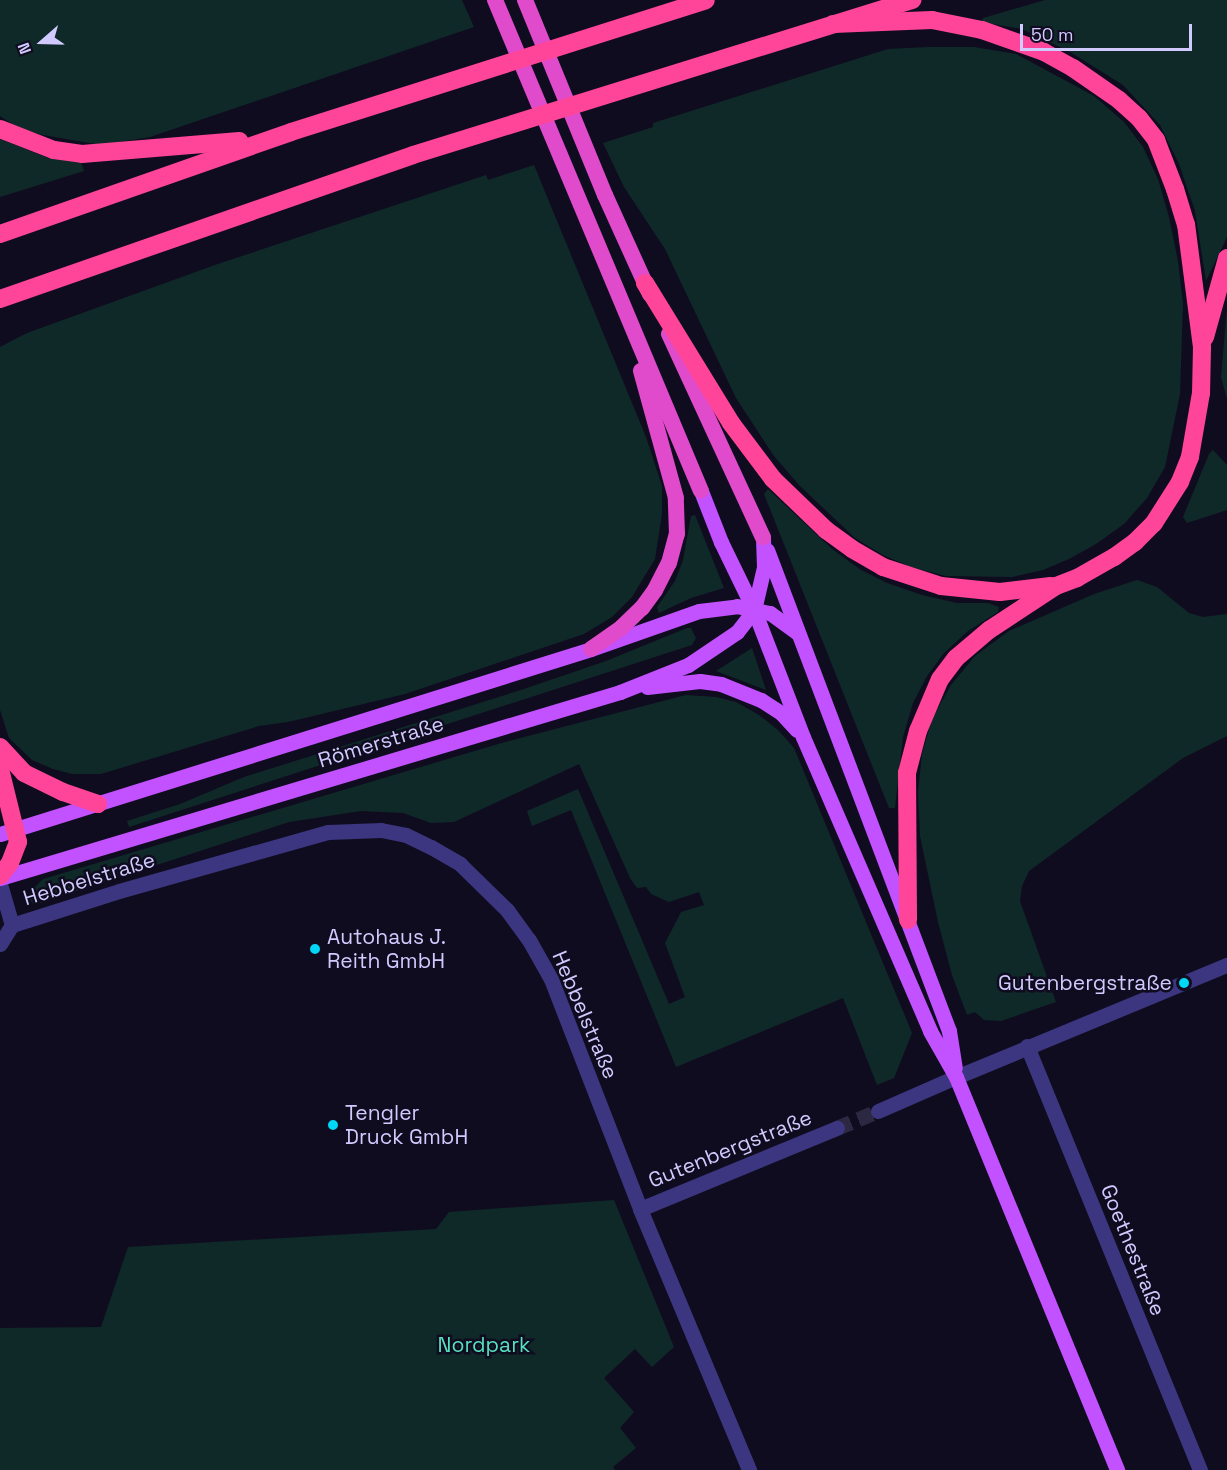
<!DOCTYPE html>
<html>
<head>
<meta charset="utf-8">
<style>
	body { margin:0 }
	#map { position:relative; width:1227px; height:1470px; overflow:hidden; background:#100c1f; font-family:"Space Grotesk",sans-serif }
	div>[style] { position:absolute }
	.green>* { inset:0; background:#0f2929 }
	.minor-tunnel>* { height:15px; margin-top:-7.5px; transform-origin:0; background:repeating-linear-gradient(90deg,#2d2841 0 15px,transparent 0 23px) }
	.minor>* { height:15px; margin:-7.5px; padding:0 7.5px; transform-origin:7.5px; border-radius:7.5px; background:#3b367f }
	.tertiary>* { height:15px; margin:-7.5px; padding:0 7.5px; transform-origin:7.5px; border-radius:7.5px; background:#3b367f }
	.primary>* { height:15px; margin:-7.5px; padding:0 7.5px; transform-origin:7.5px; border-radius:7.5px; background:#c251ff }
	.trunk>* { height:16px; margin:-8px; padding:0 8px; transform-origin:8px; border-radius:8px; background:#e04bcc }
	.motorway>* { height:18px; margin:-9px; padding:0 9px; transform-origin:9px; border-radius:9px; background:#ff4599 }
	.dots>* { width:16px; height:16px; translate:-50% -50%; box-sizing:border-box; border:3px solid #100c1f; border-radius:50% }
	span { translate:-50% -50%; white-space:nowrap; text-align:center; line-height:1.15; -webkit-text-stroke:5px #100c1f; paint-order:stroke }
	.street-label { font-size:21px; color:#d1caff }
	.poi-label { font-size:21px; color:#d1caff }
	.left { translate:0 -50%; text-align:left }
	.right { translate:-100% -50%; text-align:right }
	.park-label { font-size:21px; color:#55e0c1 }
	.north { position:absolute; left:12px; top:12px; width:60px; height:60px; -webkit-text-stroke:4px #100c1f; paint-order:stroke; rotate:250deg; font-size:16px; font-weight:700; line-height:24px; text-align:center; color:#d1caff }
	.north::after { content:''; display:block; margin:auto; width:21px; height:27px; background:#d1caff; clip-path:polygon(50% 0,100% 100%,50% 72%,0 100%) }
	.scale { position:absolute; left:1020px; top:24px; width:172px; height:27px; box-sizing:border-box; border:3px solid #d1caff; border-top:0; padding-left:8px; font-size:18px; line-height:21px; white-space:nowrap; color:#d1caff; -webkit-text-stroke:4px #100c1f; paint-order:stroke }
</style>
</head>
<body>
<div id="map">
	<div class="green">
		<div style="clip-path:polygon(0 0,462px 0,474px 27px,150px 137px,101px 145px,43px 135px,18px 128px,0 116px)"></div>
		<div style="clip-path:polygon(1045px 0,1227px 0,1227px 237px,1206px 281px,1195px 211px,1179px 164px,1160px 125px,1123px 85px,1072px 53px,1022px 29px,981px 22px,983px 18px)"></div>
		<div style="clip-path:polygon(929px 47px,974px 47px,1016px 54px,1094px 96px,1124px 122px,1143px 147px,1158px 179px,1169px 217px,1178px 261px,1183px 304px,1180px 394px,1165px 467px,1147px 498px,1124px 524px,1096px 544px,1069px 559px,1043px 570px,1012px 577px,946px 576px,911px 567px,883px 555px,855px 538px,799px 485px,774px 456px,736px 398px,665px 249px,624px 187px,603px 143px,653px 127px,653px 123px,888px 49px)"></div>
		<div style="clip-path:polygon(0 139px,48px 158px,81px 162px,84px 171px,0 197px)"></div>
		<div style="clip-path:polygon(534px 165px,646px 437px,662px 486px,662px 514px,655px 559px,632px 597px,612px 617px,584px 634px,405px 694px,288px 722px,259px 726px,101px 774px,72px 774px,53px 769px,32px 760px,9px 738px,0 710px,0 347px,27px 333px,215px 265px,486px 175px,488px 180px)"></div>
		<div style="clip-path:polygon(1227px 308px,1227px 399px,1221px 377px)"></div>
		<div style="clip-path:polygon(1213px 450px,1227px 465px,1227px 510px,1187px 523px,1183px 517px,1209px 454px)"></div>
		<div style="clip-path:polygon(768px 489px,832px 549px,861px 570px,887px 583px,922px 595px,957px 603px,988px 603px,999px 607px,998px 612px,968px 631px,944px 653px,927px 676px,913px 703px,903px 737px,895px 808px,889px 808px,764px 494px)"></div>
		<div style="clip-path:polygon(695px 515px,724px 588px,691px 598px,659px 613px,657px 607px,675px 581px,683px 560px,691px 516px)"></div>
		<div style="clip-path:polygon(1137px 580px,1157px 587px,1189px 613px,1203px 617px,1227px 614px,1227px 736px,1183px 758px,1029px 871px,1022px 886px,1020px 901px,1056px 1002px,1001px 1021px,984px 1020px,975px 1012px,967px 1015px,952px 975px,938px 922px,920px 836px,918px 792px,922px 754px,932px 719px,951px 685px,975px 656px,1009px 631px,1094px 594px)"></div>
		<div style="clip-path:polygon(687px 628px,691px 628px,696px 638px,692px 645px,129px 827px,127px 821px,180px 804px,244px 777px,521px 690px,606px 661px)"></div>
		<div style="clip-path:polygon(752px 648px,766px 690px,716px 671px)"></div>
		<div style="clip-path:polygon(686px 695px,716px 697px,736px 702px,759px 715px,778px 730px,794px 748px,912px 1033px,894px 1078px,877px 1085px,843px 998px,676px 1067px,571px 810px,532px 826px,527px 811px,578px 789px,669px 1004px,685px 997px,665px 943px,681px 912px,704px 905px,699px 892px,669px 902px,651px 894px,646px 887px,637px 888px,630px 878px,579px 764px,454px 822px,431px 823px,403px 813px,361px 811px,289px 822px,34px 905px,29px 899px,34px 888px,43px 879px,505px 742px)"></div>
		<div style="clip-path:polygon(614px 1200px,674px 1347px,652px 1367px,635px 1349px,604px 1378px,634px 1412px,620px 1428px,636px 1448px,613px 1467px,615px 1470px,0 1470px,0 1328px,101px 1327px,128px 1247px,436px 1229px,449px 1212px)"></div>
	</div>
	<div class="minor-tunnel">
		<div style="left:837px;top:1128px;width:44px;rotate:-22.5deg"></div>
	</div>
	<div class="minor">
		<div style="left:0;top:884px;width:43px;rotate:73.7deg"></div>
		<div style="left:0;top:944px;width:22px;rotate:-58deg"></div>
		<div style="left:12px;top:925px;width:112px;rotate:-17.6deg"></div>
		<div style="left:119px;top:891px;width:217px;rotate:-15.8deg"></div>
		<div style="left:328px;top:832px;width:53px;rotate:-2.2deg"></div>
		<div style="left:381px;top:830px;width:25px;rotate:11deg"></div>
		<div style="left:406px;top:835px;width:28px;rotate:26deg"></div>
		<div style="left:431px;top:847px;width:34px;rotate:30deg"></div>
		<div style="left:460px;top:864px;width:66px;rotate:44.4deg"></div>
		<div style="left:507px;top:910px;width:37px;rotate:54deg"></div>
		<div style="left:529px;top:940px;width:45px;rotate:60.6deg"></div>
		<div style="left:551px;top:979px;width:247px;rotate:68.8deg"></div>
		<div style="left:640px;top:1209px;width:283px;rotate:67.3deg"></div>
		<div style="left:1027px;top:1046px;width:458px;rotate:67.8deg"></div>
		<div style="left:878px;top:1111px;width:85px;rotate:-23.6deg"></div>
		<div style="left:640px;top:1209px;width:213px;rotate:-22.4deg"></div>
	</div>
	<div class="tertiary">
		<div style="left:956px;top:1077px;width:293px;rotate:-22.5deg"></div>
	</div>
	<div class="primary">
		<div style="left:701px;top:491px;width:55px;rotate:68.6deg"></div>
		<div style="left:721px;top:542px;width:76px;rotate:64.1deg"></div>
		<div style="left:754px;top:610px;width:136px;rotate:68.9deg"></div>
		<div style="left:803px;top:737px;width:320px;rotate:66.6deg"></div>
		<div style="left:930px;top:1031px;width:53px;rotate:60.5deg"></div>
		<div style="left:956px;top:1077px;width:425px;rotate:67.7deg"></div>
		<div style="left:767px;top:550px;width:514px;rotate:69.27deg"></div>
		<div style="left:949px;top:1031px;width:37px;rotate:81deg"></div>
		<div style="left:647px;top:687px;width:53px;rotate:-6.5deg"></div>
		<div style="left:700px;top:681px;width:21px;rotate:8deg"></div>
		<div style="left:721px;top:684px;width:43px;rotate:21.8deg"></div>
		<div style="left:761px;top:700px;width:24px;rotate:33deg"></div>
		<div style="left:781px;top:713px;width:23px;rotate:47deg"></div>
		<div style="left:0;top:834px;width:619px;rotate:-17.38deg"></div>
		<div style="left:591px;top:649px;width:114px;rotate:-19.4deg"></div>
		<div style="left:699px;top:611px;width:38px;rotate:-7deg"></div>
		<div style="left:737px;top:606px;width:17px;rotate:13deg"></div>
		<div style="left:754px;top:610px;width:16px;rotate:11deg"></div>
		<div style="left:770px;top:613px;width:34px;rotate:36deg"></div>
		<div style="left:0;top:878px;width:647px;rotate:-16.7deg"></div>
		<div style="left:620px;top:692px;width:73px;rotate:-21.7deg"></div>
		<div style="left:688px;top:665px;width:59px;rotate:-34deg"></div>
		<div style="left:737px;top:632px;width:28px;rotate:-52deg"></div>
		<div style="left:754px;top:610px;width:44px;rotate:-76.9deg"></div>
		<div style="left:764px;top:567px;width:30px;rotate:-92deg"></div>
	</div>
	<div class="trunk">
		<div style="left:495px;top:0;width:532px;rotate:67.24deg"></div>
		<div style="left:525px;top:0;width:211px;rotate:67.7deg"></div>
		<div style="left:605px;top:195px;width:109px;rotate:65.6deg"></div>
		<div style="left:669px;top:334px;width:224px;rotate:65.2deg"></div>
		<div style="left:591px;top:649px;width:38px;rotate:-35deg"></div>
		<div style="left:622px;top:627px;width:28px;rotate:-44deg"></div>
		<div style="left:642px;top:608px;width:22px;rotate:-54deg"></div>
		<div style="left:655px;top:590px;width:30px;rotate:-63deg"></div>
		<div style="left:669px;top:563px;width:30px;rotate:-75deg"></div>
		<div style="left:677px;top:534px;width:36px;rotate:-92deg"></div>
		<div style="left:676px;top:498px;width:132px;rotate:-105.4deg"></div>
	</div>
	<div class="motorway">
		<div style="left:833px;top:24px;width:99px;rotate:-2.3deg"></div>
		<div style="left:932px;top:20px;width:51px;rotate:11.3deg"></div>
		<div style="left:982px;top:30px;width:66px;rotate:19.5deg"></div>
		<div style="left:1044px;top:52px;width:33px;rotate:29deg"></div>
		<div style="left:1073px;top:68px;width:56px;rotate:34.8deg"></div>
		<div style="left:1119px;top:100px;width:27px;rotate:42deg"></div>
		<div style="left:1139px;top:118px;width:28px;rotate:52deg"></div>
		<div style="left:1156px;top:140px;width:53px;rotate:68.8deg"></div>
		<div style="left:1175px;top:189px;width:37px;rotate:73deg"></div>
		<div style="left:1186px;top:224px;width:124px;rotate:82.6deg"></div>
		<div style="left:1202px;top:347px;width:46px;rotate:91.2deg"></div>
		<div style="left:1201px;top:393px;width:65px;rotate:99.8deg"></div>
		<div style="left:1190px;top:457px;width:27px;rotate:112deg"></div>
		<div style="left:1180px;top:482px;width:49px;rotate:122.4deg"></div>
		<div style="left:1154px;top:523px;width:27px;rotate:135deg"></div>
		<div style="left:1135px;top:542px;width:26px;rotate:144deg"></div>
		<div style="left:1114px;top:557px;width:43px;rotate:150.4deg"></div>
		<div style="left:1077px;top:578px;width:22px;rotate:159deg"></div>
		<div style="left:1056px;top:586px;width:80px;rotate:146.7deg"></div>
		<div style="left:989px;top:630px;width:43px;rotate:139.7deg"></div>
		<div style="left:956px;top:658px;width:26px;rotate:127deg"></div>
		<div style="left:940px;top:679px;width:56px;rotate:112.9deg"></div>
		<div style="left:918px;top:731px;width:43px;rotate:104.7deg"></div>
		<div style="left:907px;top:773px;width:147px;rotate:89.6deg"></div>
		<div style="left:0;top:129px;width:58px;rotate:21.3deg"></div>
		<div style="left:54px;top:150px;width:28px;rotate:8deg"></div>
		<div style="left:82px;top:154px;width:158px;rotate:-4.7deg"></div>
		<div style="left:0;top:234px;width:308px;rotate:-19.3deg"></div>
		<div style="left:291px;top:132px;width:435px;rotate:-17.6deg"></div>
		<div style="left:645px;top:283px;width:164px;rotate:58.4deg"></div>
		<div style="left:731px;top:423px;width:70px;rotate:53.1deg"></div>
		<div style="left:773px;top:479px;width:74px;rotate:43.9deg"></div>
		<div style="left:826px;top:530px;width:32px;rotate:36deg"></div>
		<div style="left:852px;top:549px;width:36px;rotate:30deg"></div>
		<div style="left:883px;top:567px;width:61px;rotate:18.1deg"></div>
		<div style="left:941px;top:586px;width:59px;rotate:5.8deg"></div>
		<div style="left:1000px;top:592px;width:51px;rotate:-6.7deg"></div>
		<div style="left:0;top:299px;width:437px;rotate:-19.2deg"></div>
		<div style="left:413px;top:155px;width:523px;rotate:-17.26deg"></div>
		<div style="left:1205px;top:337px;width:82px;rotate:-74.4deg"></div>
		<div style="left:0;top:747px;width:35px;rotate:47deg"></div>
		<div style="left:24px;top:773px;width:43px;rotate:26deg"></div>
		<div style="left:63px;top:792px;width:37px;rotate:19deg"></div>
		<div style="left:0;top:769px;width:75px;rotate:76.1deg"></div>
		<div style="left:18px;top:842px;width:22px;rotate:111deg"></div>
		<div style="left:10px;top:863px;width:16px;rotate:128deg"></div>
	</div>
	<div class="dots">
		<div style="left:315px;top:949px;background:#00d6f5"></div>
		<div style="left:1184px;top:983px;background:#00d6f5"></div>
		<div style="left:333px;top:1125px;background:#00d6f5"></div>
	</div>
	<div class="street-label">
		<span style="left:381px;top:742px;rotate:-17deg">Römerstraße</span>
		<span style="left:89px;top:879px;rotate:-17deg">Hebbelstraße</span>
		<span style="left:585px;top:1015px;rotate:67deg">Hebbelstraße</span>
		<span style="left:730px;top:1149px;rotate:-22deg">Gutenbergstraße</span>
		<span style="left:1133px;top:1250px;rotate:68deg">Goethestraße</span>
	</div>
	<div class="poi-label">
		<span class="left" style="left:327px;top:949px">Autohaus J.<br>Reith GmbH</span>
		<span class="right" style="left:1172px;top:983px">Gutenbergstraße</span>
		<span class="left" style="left:345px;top:1125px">Tengler<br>Druck GmbH</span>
	</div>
	<div class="park-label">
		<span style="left:484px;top:1345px">Nordpark</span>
	</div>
	<div class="north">N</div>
	<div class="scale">50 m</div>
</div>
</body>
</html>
